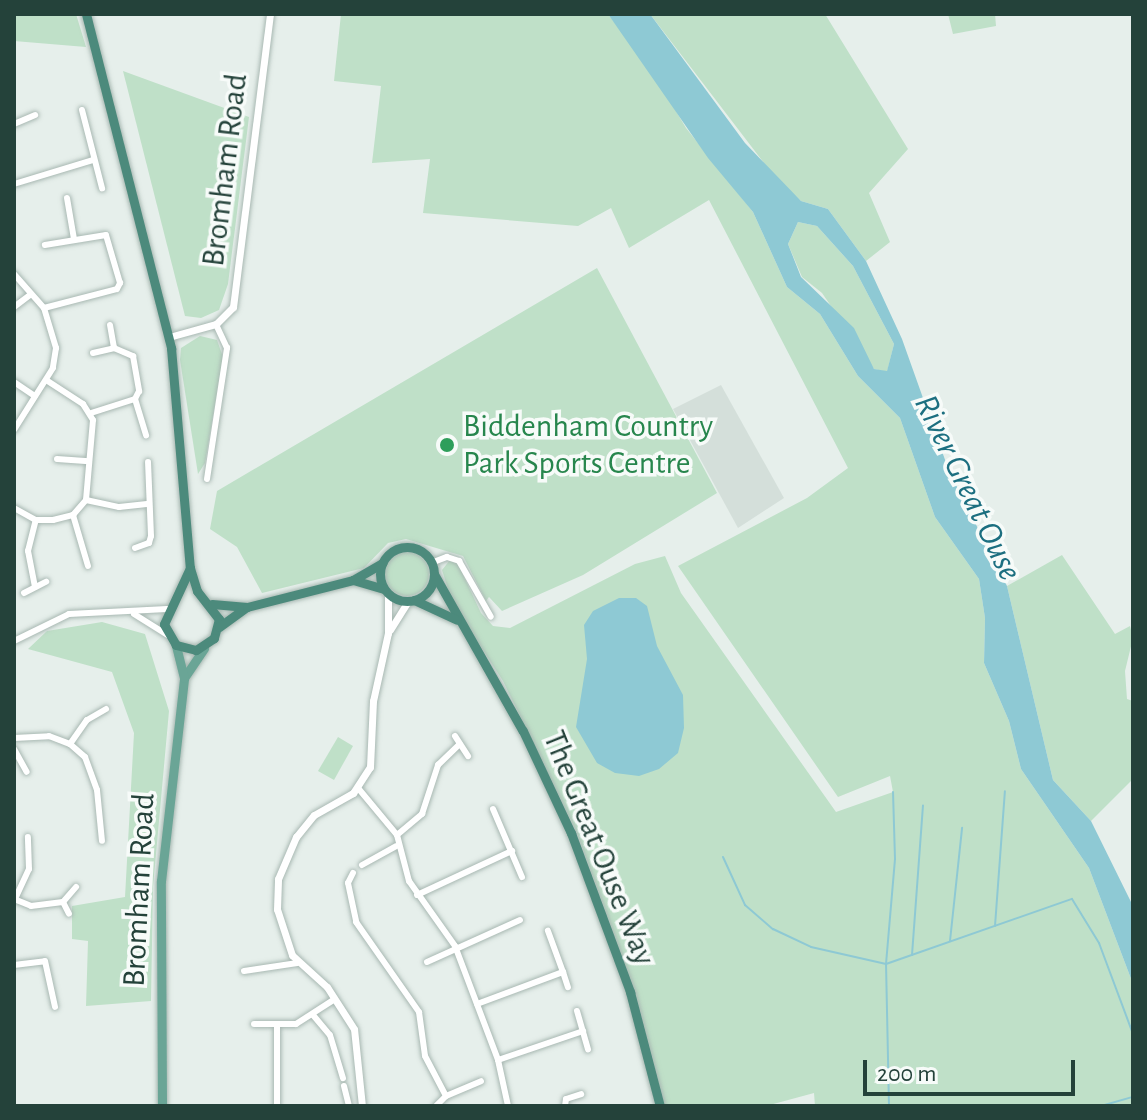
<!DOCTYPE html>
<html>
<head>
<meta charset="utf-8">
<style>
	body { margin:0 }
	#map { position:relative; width:1147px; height:1120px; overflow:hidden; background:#e6efeb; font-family:"Alegreya Sans",sans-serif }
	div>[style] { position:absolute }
	.built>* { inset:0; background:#d4dfda }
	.green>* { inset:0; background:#bfe0c8 }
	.round { border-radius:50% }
	.water>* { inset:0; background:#8ec9d4 }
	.stream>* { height:2px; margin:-1px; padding:0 1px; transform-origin:1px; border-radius:1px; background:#8ec9d4 }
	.roads { filter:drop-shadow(0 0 2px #a8b8b2) drop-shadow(0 0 2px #a8b8b2) }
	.minor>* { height:6px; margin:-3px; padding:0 3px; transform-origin:3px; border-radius:3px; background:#fff }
	.tertiary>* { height:7px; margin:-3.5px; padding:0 3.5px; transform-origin:3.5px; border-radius:3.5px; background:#fff }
	.primary>* { height:9px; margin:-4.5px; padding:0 4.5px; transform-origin:4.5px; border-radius:4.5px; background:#6aa596 }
	.trunk>* { height:9px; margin:-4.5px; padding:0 4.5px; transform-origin:4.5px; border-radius:4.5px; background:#4c8a7c }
	.trunk>.ring { margin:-4.5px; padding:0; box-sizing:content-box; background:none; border:9px solid #4c8a7c; border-radius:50% }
	.dots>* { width:22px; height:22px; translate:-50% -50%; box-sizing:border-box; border:4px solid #f7fbf9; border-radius:50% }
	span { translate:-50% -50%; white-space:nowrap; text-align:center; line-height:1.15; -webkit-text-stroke:7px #f7fbf9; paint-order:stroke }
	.street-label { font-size:32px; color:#24423a }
	.leisure-label { font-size:32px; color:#27864d }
	.left { translate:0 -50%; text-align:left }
	.water-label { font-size:34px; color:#1c6f80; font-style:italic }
	.frame { position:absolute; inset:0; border:16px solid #24423a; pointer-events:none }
	.scale { position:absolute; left:863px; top:1060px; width:212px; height:36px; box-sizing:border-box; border:4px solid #24423a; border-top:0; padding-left:10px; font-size:24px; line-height:28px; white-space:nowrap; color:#24423a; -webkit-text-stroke:6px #f7fbf9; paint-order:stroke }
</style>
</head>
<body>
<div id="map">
	<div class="built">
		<div style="clip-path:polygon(721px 385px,784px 498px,738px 528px,673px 409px)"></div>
	</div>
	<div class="green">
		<div style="clip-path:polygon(14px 14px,76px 14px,86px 47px,14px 41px)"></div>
		<div style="clip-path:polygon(341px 14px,608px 14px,655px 76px,686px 128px,753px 212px,787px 287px,820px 314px,858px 376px,900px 418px,935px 517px,979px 579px,985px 618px,984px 663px,1009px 721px,1021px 769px,1089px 868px,1133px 984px,1133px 1106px,815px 1106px,814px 1093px,766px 1106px,665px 1106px,635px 991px,576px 831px,503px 681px,452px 602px,442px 570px,450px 560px,458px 564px,481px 613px,493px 626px,510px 628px,635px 564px,665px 556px,681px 593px,836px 812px,893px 792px,890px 776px,838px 797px,678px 566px,807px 498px,848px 468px,709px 200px,629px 248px,611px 208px,578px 226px,423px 213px,430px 159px,372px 163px,381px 86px,334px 81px)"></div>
		<div style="clip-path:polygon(650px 14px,825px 14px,908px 149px,869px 193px,890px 242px,866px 261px,828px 209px,801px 201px,774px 176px)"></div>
		<div style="clip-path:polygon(948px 14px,995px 14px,996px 26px,953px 34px)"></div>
		<div style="clip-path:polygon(123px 71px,249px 117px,228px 284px,219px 310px,201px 318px,185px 316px)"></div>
		<div style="clip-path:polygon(798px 222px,817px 226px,853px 266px,894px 344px,887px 372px,874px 369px,822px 293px,802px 277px,788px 244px)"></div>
		<div style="clip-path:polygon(597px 268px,717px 493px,583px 575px,502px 611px,489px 597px,486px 601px,463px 556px,406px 539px,388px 543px,364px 568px,262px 593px,237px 547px,210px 529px,217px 491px)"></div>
		<div style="clip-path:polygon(200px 336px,217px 340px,223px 357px,205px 463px,198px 474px,180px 360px,181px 348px)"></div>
		<div class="round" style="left:385px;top:552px;width:44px;height:44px"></div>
		<div style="clip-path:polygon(1062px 555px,1115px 634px,1130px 626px,1133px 638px,1125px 671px,1127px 699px,1133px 701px,1133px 779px,1091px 821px,1053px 780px,1007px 586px)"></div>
		<div style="clip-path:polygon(102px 622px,145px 634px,169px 711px,153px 887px,151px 1001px,86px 1006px,88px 941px,72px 939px,72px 906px,125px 897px,134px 733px,112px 672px,28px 649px,47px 631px)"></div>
		<div style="clip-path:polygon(338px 737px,353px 746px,334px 780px,318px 771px)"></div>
	</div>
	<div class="water">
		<div style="clip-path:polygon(evenodd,608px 14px,650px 14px,745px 143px,801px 201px,828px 209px,866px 261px,902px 339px,949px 471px,1007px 586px,1053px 780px,1091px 821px,1133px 906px,1133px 984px,1089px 868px,1021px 769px,1009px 721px,984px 663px,985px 618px,979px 579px,935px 517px,900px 418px,858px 376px,820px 314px,787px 287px,753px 212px,708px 158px,608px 14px,798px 222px,817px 226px,853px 266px,894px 344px,887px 371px,874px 369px,854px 328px,801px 277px,788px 244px,798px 222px)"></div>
		<div style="clip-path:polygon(619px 598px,636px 598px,647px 606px,657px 646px,683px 695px,684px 728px,678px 753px,659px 769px,639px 776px,615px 773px,597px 763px,576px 727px,587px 659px,584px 625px,593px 611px)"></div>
	</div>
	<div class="stream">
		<div style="left:723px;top:857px;width:53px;rotate:65.4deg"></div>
		<div style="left:745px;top:905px;width:37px;rotate:41deg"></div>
		<div style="left:773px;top:929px;width:42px;rotate:25.3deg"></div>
		<div style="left:811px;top:947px;width:77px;rotate:12.8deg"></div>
		<div style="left:886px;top:964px;width:197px;rotate:-19.3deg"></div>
		<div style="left:1072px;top:899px;width:52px;rotate:58.5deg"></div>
		<div style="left:1099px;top:943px;width:97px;rotate:69.5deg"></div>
		<div style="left:995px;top:926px;width:135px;rotate:-85.8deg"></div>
		<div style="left:950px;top:941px;width:114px;rotate:-83.9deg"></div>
		<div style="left:912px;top:955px;width:150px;rotate:-85.8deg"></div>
		<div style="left:889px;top:1106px;width:142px;rotate:-91.2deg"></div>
		<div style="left:886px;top:964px;width:105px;rotate:-85.1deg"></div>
		<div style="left:895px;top:859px;width:67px;rotate:-91.7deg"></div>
		<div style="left:1101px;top:1106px;width:33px;rotate:-16deg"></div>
	</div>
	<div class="roads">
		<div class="minor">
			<div style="left:82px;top:110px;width:81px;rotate:75.6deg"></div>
			<div style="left:14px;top:124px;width:23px;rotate:-23deg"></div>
			<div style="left:14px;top:184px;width:83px;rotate:-16.9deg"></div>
			<div style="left:67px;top:198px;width:42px;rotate:80.3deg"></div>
			<div style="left:14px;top:274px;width:45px;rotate:48.6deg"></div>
			<div style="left:44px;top:308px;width:42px;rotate:73.3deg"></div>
			<div style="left:56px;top:348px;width:20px;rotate:99deg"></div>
			<div style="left:53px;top:368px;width:73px;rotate:122.2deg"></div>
			<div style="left:14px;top:307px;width:21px;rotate:-37deg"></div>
			<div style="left:44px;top:308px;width:75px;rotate:-14.6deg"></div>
			<div style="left:117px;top:289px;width:7px;rotate:-63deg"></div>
			<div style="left:120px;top:283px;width:50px;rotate:-106.3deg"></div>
			<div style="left:106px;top:235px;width:62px;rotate:170.7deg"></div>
			<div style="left:110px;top:325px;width:23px;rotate:80deg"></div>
			<div style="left:93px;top:353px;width:22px;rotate:-13deg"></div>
			<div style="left:114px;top:348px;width:21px;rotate:23deg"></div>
			<div style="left:133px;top:356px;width:36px;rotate:80deg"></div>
			<div style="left:139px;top:391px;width:9px;rotate:117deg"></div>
			<div style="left:14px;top:382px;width:25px;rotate:34deg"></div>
			<div style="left:135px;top:399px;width:38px;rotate:73deg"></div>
			<div style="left:91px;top:413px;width:46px;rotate:-17.7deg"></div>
			<div style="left:57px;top:459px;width:32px;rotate:4deg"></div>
			<div style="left:207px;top:479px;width:133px;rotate:-81.3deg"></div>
			<div style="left:227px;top:348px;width:26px;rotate:-115deg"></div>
			<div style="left:86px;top:500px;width:34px;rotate:12deg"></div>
			<div style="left:119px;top:507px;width:28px;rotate:-6deg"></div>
			<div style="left:14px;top:508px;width:25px;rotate:29deg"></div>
			<div style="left:36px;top:520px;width:17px"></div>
			<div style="left:53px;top:520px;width:21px;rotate:-14deg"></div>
			<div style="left:73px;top:515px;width:20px;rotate:-49deg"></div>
			<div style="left:86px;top:500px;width:80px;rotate:-85deg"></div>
			<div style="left:93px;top:420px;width:19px;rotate:-122deg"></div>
			<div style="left:83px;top:404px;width:44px;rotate:-147deg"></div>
			<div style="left:73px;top:515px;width:53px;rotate:73.6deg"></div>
			<div style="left:135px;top:548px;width:15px;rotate:-20deg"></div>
			<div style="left:149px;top:543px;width:7px;rotate:-74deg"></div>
			<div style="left:151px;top:536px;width:74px;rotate:-92.3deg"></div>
			<div style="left:431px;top:563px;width:17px;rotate:-21deg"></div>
			<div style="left:447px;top:557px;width:13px;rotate:18deg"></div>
			<div style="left:459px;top:561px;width:64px;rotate:60.3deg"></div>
			<div style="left:35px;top:587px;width:37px;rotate:-101deg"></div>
			<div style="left:28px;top:551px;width:32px;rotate:-76deg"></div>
			<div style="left:24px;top:593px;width:25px;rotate:-27deg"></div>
			<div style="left:134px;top:614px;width:40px;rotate:32deg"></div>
			<div style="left:14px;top:641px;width:61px;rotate:-26.1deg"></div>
			<div style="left:69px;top:614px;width:98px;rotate:-2.9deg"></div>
			<div style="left:455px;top:736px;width:24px;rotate:57deg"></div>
			<div style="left:14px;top:738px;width:35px;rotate:-3deg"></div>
			<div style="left:49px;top:736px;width:22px;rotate:21deg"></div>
			<div style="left:70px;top:744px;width:20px;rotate:41deg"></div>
			<div style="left:85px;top:757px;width:35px;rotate:70deg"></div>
			<div style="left:97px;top:790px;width:51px;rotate:84.4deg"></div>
			<div style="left:70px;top:744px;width:29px;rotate:-55deg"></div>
			<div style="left:87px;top:720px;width:22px;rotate:-30deg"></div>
			<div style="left:14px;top:749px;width:26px;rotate:61deg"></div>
			<div style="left:358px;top:788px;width:61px;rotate:50.3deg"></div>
			<div style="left:397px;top:835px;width:48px;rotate:75.4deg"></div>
			<div style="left:409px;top:881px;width:80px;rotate:54.7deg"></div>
			<div style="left:455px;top:946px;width:122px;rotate:69.3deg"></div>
			<div style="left:498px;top:1060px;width:47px;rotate:77.7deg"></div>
			<div style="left:493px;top:809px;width:74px;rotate:66.9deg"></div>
			<div style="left:397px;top:835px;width:33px;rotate:-40deg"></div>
			<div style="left:422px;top:814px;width:52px;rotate:-71.9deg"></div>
			<div style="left:438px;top:765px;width:30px;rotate:-44deg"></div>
			<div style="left:362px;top:865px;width:39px;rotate:-29deg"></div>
			<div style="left:353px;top:873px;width:11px;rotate:117deg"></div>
			<div style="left:348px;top:883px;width:40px;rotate:78deg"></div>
			<div style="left:356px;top:922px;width:110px;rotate:55deg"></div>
			<div style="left:419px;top:1012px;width:44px;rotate:82.2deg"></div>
			<div style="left:425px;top:1056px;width:45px;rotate:62.3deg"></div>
			<div style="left:446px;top:1096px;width:14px;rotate:135deg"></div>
			<div style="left:417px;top:895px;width:105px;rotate:-24.9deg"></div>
			<div style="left:14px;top:899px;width:18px;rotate:22deg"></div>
			<div style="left:31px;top:906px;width:32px;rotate:-7deg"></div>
			<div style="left:63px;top:902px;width:20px;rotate:-49deg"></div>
			<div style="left:15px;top:899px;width:33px;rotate:-65deg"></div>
			<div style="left:29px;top:869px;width:32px;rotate:-92deg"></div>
			<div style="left:63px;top:902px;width:13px;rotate:63deg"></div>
			<div style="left:427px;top:962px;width:102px;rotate:-24.3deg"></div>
			<div style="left:14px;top:965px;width:31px;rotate:-7deg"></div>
			<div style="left:45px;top:961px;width:47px;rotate:77.7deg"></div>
			<div style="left:244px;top:971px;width:54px;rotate:-8.6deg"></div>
			<div style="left:563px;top:972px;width:16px;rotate:72deg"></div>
			<div style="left:477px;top:1004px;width:92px;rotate:-20.4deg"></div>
			<div style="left:563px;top:972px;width:44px;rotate:-110.1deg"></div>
			<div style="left:577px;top:1011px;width:40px;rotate:74deg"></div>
			<div style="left:313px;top:1015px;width:26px;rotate:50deg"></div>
			<div style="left:330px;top:1035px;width:45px;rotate:73.2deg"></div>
			<div style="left:254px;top:1024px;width:42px"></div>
			<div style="left:296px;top:1024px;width:46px;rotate:-32.7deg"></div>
			<div style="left:498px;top:1060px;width:90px;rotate:-18.8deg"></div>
			<div style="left:344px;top:1086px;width:21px;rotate:76deg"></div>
			<div style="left:446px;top:1096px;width:38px;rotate:-23deg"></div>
			<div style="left:277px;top:1106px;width:79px;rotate:-90deg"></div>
			<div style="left:565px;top:1106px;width:7px;rotate:-82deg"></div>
			<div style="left:566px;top:1099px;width:16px;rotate:-18deg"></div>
		</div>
		<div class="tertiary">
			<div style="left:169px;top:337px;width:49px;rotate:-15.5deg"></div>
			<div style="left:216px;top:324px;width:24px;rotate:-45deg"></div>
			<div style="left:233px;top:307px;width:295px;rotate:-82.8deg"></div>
			<div style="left:390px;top:630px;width:34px;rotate:-58deg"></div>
			<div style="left:362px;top:1106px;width:77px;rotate:-95.9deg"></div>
			<div style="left:354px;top:1029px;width:50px;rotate:-122.7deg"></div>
			<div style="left:327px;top:987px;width:47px;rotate:-137.6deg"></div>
			<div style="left:292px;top:955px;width:48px;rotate:-108.1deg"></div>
			<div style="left:277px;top:909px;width:30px;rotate:-88deg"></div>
			<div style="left:278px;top:879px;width:46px;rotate:-66.8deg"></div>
			<div style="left:296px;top:837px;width:28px;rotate:-51deg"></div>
			<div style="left:314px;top:815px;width:45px;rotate:-29.4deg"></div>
			<div style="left:353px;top:793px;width:31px;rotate:-57deg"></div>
			<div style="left:370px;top:767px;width:66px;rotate:-87.4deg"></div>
			<div style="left:373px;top:701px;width:70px;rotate:-77.6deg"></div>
			<div style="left:388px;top:633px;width:39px;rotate:-90deg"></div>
		</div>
		<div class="primary">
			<div style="left:184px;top:678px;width:36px;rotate:-56deg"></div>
			<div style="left:162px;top:1106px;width:225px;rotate:-90.3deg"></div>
			<div style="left:161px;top:881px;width:204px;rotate:-83.5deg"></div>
			<div style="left:184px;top:678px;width:34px;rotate:-104deg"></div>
		</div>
		<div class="trunk">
			<div style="left:86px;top:14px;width:345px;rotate:75.7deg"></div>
			<div style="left:171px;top:348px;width:221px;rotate:85.1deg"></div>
			<div style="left:190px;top:568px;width:24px;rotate:73deg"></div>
			<div style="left:197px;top:591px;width:36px;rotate:52deg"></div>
			<div style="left:219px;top:619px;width:20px;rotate:105deg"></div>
			<div style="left:214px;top:638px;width:22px;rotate:146deg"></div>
			<div style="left:196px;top:650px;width:21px;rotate:-166deg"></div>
			<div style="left:176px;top:645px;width:24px;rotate:-120deg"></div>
			<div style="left:164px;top:624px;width:62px;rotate:-65.1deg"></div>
			<div class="ring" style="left:380px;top:547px;width:45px;height:45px"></div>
			<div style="left:434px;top:574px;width:180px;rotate:60.5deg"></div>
			<div style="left:523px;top:731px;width:113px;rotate:64.8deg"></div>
			<div style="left:571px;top:833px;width:170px;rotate:69.6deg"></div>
			<div style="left:630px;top:992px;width:118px;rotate:75.3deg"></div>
			<div style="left:353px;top:580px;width:32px;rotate:16deg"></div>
			<div style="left:414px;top:600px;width:47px;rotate:24.9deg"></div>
			<div style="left:212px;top:604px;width:35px;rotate:5deg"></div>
			<div style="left:219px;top:627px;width:34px;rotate:-36deg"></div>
			<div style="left:247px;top:607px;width:109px;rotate:-14.3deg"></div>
			<div style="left:353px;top:580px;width:34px;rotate:-30deg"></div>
		</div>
	</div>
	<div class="dots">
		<div style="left:447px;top:445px;background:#2e9e5b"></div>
	</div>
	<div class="street-label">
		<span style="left:225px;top:170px;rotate:-83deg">Bromham Road</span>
		<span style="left:599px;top:848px;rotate:68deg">The Great Ouse Way</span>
		<span style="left:139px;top:890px;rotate:-87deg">Bromham Road</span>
	</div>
	<div class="leisure-label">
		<span class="left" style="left:463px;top:445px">Biddenham Country<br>Park Sports Centre</span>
	</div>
	<div class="water-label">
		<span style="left:967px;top:488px;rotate:64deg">River Great Ouse</span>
	</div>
	<div class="frame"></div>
	<div class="scale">200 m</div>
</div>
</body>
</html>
